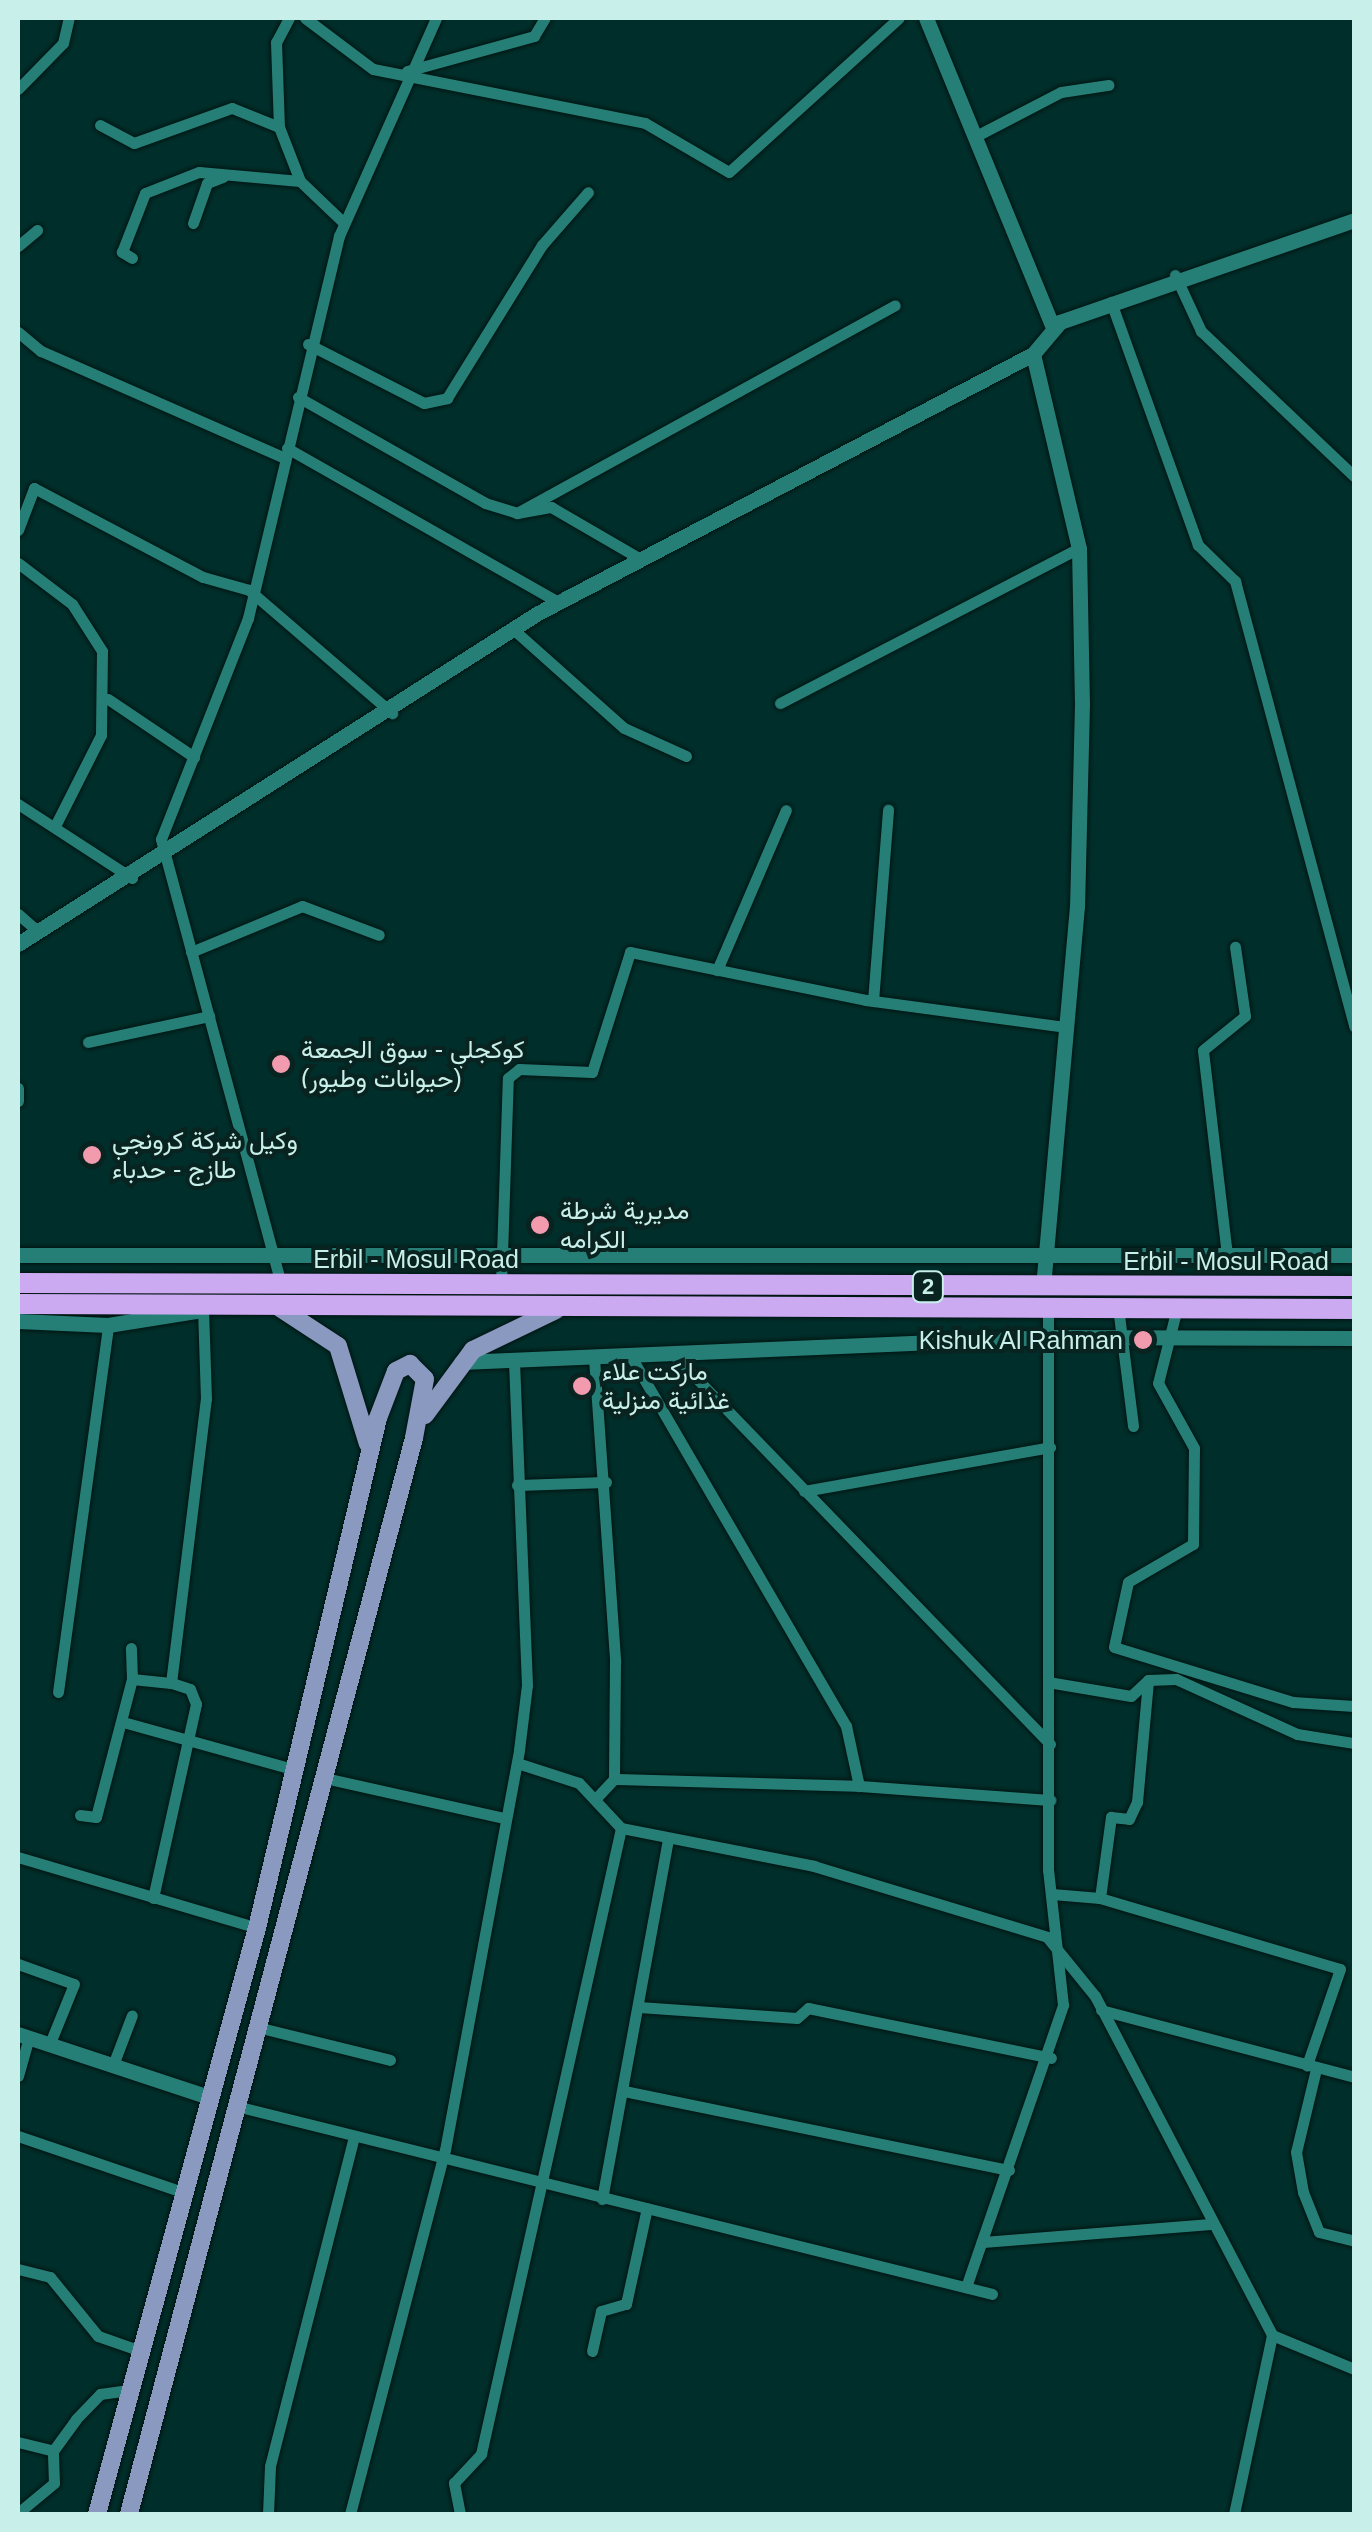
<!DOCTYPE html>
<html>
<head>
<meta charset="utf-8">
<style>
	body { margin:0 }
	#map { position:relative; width:1372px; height:2532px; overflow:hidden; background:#002f2b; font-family:Arial,Vazirmatn,sans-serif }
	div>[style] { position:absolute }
	.roads { filter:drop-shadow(0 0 2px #001512) drop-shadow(0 0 2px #001512) }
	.street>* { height:11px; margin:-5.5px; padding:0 5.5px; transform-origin:5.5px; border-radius:5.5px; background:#267f76 }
	.secondary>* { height:15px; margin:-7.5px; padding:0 7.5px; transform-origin:7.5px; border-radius:7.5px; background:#267f76 }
	.primary>* { height:18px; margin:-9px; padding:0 9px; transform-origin:9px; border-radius:9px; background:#8999c0 }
	.highway>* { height:20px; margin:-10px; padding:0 10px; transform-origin:10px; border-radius:10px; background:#cbaaf2 }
	.dots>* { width:28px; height:28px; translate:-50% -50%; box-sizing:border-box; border:5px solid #082320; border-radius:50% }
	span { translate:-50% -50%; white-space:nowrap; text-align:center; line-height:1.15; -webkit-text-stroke:8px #082320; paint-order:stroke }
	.shield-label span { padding:2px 8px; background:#082320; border:2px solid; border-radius:8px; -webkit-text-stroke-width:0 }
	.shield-label { font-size:22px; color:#c8efe9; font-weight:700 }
	.poi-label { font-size:25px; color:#c8efe9 }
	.left { translate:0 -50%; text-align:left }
	.right { translate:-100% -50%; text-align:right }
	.street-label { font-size:25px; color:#c8efe9 }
	.frame { position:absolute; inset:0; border:20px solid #c8efe9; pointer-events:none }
</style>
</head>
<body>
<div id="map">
	<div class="roads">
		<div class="street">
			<div style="left:289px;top:18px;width:27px;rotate:118deg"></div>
			<div style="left:276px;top:42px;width:85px;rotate:88deg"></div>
			<div style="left:279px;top:127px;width:58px;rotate:68.7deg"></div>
			<div style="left:300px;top:181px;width:61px;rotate:43.7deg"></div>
			<div style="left:305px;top:18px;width:85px;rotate:36.9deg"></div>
			<div style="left:373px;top:69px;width:277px;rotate:11.2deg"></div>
			<div style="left:645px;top:123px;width:97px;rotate:30.3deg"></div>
			<div style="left:729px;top:172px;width:229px;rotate:-42.2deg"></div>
			<div style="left:407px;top:71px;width:132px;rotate:-15.4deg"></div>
			<div style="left:534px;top:36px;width:21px;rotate:-59deg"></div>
			<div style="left:18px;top:89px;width:64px;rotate:-45.6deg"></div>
			<div style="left:63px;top:43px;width:26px;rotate:-77deg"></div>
			<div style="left:100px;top:125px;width:38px;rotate:28deg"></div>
			<div style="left:134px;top:143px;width:104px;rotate:-19.7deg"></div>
			<div style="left:232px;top:108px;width:51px;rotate:22deg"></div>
			<div style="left:978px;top:135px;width:93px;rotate:-27.4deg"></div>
			<div style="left:1061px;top:92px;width:48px;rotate:-8.5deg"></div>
			<div style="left:193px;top:223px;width:42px;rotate:-70.7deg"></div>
			<div style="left:207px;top:183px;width:17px;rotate:-21deg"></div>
			<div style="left:18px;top:246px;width:25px;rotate:-40deg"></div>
			<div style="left:132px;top:258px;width:12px;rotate:-149deg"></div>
			<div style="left:122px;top:252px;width:63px;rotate:-68.7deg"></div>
			<div style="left:145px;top:193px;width:58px;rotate:-21.3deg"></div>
			<div style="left:199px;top:172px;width:101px;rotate:5.1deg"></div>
			<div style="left:1175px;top:275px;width:62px;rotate:65.1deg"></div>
			<div style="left:1201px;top:331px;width:211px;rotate:43.5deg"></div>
			<div style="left:1111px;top:302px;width:258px;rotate:70.3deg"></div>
			<div style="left:1198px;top:545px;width:52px;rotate:44.2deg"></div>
			<div style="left:1235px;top:581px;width:461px;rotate:75deg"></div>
			<div style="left:18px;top:332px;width:30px;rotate:40deg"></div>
			<div style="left:41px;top:351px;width:266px;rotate:23.7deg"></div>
			<div style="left:308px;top:344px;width:130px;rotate:27deg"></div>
			<div style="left:424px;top:403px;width:24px;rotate:-12deg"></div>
			<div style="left:447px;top:398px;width:180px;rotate:-58.2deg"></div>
			<div style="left:542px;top:245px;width:70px;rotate:-49deg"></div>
			<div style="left:298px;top:397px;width:215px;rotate:29.5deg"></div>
			<div style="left:485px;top:503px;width:34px;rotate:17deg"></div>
			<div style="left:517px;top:513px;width:35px;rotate:-10deg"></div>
			<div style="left:551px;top:507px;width:102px;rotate:30.1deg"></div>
			<div style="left:287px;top:448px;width:312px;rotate:29.6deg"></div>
			<div style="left:517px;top:513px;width:431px;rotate:-28.8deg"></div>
			<div style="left:18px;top:530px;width:45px;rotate:-69.1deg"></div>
			<div style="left:34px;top:488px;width:191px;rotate:27.8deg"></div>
			<div style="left:203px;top:577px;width:48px;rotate:15.8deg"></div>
			<div style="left:249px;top:590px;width:189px;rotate:40.7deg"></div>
			<div style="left:18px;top:563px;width:68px;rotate:37.2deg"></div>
			<div style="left:72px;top:604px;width:56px;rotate:57.4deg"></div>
			<div style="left:102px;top:651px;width:84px;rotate:90.7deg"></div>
			<div style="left:101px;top:735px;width:100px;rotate:116.8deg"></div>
			<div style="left:514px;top:630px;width:147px;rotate:41.7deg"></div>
			<div style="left:624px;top:728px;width:68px;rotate:24.3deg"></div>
			<div style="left:108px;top:699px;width:104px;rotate:34deg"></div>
			<div style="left:780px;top:703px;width:337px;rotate:-27.4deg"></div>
			<div style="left:18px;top:804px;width:136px;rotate:33deg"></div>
			<div style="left:18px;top:914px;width:28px;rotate:41deg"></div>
			<div style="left:191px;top:952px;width:120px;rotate:-22.5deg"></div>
			<div style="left:302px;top:906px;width:82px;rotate:20.6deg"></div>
			<div style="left:717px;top:970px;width:174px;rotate:-66.7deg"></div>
			<div style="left:873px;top:1001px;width:192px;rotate:-85.5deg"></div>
			<div style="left:88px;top:1042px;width:124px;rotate:-12.1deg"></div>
			<div style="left:18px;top:1088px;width:13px;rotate:90deg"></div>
			<div style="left:1227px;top:1255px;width:206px;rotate:-96.7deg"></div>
			<div style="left:1203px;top:1050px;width:54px;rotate:-39deg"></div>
			<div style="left:1245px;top:1016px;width:70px;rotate:-98.2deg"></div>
			<div style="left:281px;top:1284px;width:461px;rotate:-105.1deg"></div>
			<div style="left:161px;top:839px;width:238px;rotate:-68.5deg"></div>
			<div style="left:248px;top:618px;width:393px;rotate:-76.6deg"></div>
			<div style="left:339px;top:236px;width:239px;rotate:-66deg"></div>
			<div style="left:501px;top:1285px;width:207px;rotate:-88.1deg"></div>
			<div style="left:508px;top:1078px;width:14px;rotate:-39deg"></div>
			<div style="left:519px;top:1069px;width:73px;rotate:2.4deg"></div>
			<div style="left:592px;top:1072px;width:126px;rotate:-72.4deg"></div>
			<div style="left:630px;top:952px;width:241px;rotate:11.5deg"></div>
			<div style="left:866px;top:1000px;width:195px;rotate:7.7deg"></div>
			<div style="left:1118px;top:1307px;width:120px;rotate:82.8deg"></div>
			<div style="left:1177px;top:1308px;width:77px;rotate:104.2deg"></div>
			<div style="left:1158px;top:1383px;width:74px;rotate:61deg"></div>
			<div style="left:1194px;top:1448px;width:96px;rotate:90.6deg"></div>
			<div style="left:1193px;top:1544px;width:75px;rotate:149.7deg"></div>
			<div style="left:1128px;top:1582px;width:66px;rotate:102.2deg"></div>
			<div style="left:1114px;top:1647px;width:187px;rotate:17.1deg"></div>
			<div style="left:1293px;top:1702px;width:61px;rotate:3.8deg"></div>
			<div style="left:674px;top:1355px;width:541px;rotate:45.97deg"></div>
			<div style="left:594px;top:1358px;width:305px;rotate:86deg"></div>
			<div style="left:615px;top:1662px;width:117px;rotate:90.5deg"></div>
			<div style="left:614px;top:1779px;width:25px;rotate:133deg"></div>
			<div style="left:517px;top:1485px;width:89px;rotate:-1.9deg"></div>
			<div style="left:804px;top:1491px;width:250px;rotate:-10.1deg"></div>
			<div style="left:132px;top:1679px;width:39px;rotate:6deg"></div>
			<div style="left:1048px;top:1682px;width:84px;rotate:9.6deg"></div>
			<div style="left:1131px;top:1696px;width:23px;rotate:-43deg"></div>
			<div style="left:1148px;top:1680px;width:28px;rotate:-2deg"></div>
			<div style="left:1176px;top:1679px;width:133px;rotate:24.4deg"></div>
			<div style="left:1297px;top:1734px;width:58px;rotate:9deg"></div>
			<div style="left:58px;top:1692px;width:370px;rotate:-82.2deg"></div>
			<div style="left:123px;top:1722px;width:180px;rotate:15.5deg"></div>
			<div style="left:325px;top:1778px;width:183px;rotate:12.6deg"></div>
			<div style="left:614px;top:1779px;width:245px;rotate:1.6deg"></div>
			<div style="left:859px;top:1786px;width:61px;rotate:-102.2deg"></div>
			<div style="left:846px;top:1726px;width:427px;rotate:-120.2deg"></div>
			<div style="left:859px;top:1786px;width:192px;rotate:4.2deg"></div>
			<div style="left:80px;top:1815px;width:16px;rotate:7deg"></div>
			<div style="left:96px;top:1817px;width:143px;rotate:-75.4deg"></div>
			<div style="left:132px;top:1679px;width:31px;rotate:-92deg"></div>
			<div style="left:621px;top:1828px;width:197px;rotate:11.1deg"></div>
			<div style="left:814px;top:1866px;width:244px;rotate:16.9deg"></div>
			<div style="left:1047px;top:1937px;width:76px;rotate:50.9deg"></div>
			<div style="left:1095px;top:1996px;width:382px;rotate:62.4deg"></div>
			<div style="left:1272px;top:2335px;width:89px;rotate:22.5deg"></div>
			<div style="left:18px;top:1857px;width:249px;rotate:16.5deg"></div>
			<div style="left:1052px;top:1894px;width:48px;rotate:4.8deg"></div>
			<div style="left:1100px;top:1898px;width:82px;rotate:-82.3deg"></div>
			<div style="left:1111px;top:1817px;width:18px;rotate:6deg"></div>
			<div style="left:1129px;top:1819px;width:19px;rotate:-65deg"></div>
			<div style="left:1137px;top:1802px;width:122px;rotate:-84.8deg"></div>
			<div style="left:153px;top:1898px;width:199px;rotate:-77.5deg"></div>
			<div style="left:196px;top:1704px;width:16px;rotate:-112deg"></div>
			<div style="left:190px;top:1689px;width:20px;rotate:-162deg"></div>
			<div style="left:171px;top:1683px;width:286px;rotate:-83deg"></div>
			<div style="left:206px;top:1399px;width:89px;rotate:-91.9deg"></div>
			<div style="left:1100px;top:1898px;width:250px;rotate:16.5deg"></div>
			<div style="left:1340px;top:1969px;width:102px;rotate:109deg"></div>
			<div style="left:18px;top:1964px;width:59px;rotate:19.7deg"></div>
			<div style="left:74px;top:1984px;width:64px;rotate:112.1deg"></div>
			<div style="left:639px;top:2007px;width:158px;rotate:4deg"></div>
			<div style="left:797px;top:2018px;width:15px;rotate:-42deg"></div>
			<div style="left:808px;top:2008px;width:248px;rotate:11.6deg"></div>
			<div style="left:1101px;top:2010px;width:262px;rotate:14.8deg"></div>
			<div style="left:257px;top:2027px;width:137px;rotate:13.9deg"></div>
			<div style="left:113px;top:2065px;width:53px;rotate:-69.2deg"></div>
			<div style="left:1316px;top:2069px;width:85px;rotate:103.5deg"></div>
			<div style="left:1296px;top:2152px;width:41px;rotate:80.1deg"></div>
			<div style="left:1303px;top:2192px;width:43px;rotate:68.2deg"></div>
			<div style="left:1319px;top:2232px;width:36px;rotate:14deg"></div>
			<div style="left:18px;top:2076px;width:41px;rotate:-74.2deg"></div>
			<div style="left:624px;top:2091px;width:393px;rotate:11.6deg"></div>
			<div style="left:236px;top:2106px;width:779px;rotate:13.96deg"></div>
			<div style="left:18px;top:2136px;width:176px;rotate:18.8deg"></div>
			<div style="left:602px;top:2199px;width:366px;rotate:-79.6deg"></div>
			<div style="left:982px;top:2242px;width:230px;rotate:-4.5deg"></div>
			<div style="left:18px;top:2269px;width:33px;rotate:14deg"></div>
			<div style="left:50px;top:2277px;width:76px;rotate:50.9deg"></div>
			<div style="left:98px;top:2336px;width:42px;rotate:19.3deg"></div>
			<div style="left:966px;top:2287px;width:298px;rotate:-71deg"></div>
			<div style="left:1063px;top:2005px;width:136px;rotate:-96.3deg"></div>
			<div style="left:1048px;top:1870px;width:562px;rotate:-90deg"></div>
			<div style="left:592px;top:2351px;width:41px;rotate:-77.3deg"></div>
			<div style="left:601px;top:2311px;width:26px;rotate:-16deg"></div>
			<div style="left:626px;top:2304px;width:98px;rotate:-77.7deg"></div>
			<div style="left:18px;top:2442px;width:36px;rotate:14deg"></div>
			<div style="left:18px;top:2513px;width:47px;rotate:-39.8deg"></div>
			<div style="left:54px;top:2483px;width:32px;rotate:-92deg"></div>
			<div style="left:53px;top:2451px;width:39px;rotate:-54deg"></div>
			<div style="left:76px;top:2419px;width:35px;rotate:-46deg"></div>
			<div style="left:100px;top:2394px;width:29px;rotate:-8deg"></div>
			<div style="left:268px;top:2514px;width:48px;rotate:-87.6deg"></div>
			<div style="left:270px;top:2466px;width:340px;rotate:-75.7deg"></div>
			<div style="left:350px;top:2514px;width:376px;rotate:-75.4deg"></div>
			<div style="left:445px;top:2150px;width:407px;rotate:-79.5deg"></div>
			<div style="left:519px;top:1750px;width:65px;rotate:-83deg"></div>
			<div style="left:527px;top:1685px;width:325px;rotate:-92.3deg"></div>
			<div style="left:460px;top:2514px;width:32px;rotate:-101deg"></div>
			<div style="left:454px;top:2483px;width:40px;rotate:-47deg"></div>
			<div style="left:481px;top:2454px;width:641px;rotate:-77.39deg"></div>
			<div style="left:621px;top:1828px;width:62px;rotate:-133deg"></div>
			<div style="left:579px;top:1783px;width:65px;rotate:-162.1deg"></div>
			<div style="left:1234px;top:2514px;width:183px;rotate:-78deg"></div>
		</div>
		<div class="secondary">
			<div style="left:926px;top:18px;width:334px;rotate:67.7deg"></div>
			<div style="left:1033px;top:354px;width:199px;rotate:76.7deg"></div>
			<div style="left:1079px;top:548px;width:156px;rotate:88.9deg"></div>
			<div style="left:1082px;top:704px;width:202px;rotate:91.4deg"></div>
			<div style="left:1077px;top:906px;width:382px;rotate:95.1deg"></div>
			<div style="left:18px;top:944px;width:616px;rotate:-32.48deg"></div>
			<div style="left:538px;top:613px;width:559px;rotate:-27.62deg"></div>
			<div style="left:1033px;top:354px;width:42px;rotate:-49.8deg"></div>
			<div style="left:1060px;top:322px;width:311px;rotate:-19.1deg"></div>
			<div style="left:18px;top:1255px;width:1336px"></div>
			<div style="left:18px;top:1321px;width:90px;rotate:2.5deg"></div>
			<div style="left:108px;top:1325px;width:95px;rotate:-9.1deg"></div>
			<div style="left:461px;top:1362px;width:589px;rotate:-2.43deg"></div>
			<div style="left:1049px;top:1337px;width:305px;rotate:0.2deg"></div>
			<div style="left:18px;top:2034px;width:203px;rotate:18.3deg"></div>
		</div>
		<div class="primary">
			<div style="left:280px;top:1308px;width:69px;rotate:33.2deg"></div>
			<div style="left:338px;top:1346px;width:102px;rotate:73deg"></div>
			<div style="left:425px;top:1415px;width:81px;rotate:-53.6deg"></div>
			<div style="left:473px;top:1350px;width:92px;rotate:-25.7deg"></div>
			<div style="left:97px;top:2514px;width:607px;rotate:-74.73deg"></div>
			<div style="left:257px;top:1928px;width:524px;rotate:-76.65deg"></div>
			<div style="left:378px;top:1418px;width:50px;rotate:-69deg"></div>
			<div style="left:396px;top:1371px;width:16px;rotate:-27deg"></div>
			<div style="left:410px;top:1364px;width:21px;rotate:45deg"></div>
			<div style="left:425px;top:1379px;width:60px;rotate:100.6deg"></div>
			<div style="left:414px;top:1438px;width:1113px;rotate:104.84deg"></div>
		</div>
		<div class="highway">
			<div style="left:18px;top:1283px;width:1336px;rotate:0.13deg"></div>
			<div style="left:18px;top:1304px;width:1336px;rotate:0.21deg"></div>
		</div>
	</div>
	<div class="dots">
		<div style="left:281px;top:1064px;background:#f29aae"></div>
		<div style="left:92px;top:1155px;background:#f29aae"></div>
		<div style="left:540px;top:1225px;background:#f29aae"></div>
		<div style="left:1143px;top:1340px;background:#f29aae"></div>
		<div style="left:582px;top:1386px;background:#f29aae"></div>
	</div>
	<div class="shield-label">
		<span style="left:928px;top:1287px">2</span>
	</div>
	<div class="poi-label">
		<span class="left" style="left:301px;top:1064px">كوكجلي - سوق الجمعة<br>(حيوانات وطيور)</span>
		<span class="left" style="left:112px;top:1155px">وكيل شركة كرونجي<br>طازج - حدباء</span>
		<span class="left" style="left:560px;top:1225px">مديرية شرطة<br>الكرامه</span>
		<span class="right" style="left:1123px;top:1340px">Kishuk Al Rahman</span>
		<span class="left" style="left:602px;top:1386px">ماركت علاء<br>غذائية منزلية</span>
	</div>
	<div class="street-label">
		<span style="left:416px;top:1259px">Erbil - Mosul Road</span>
		<span style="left:1226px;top:1261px">Erbil - Mosul Road</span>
	</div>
	<div class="frame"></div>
</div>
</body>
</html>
